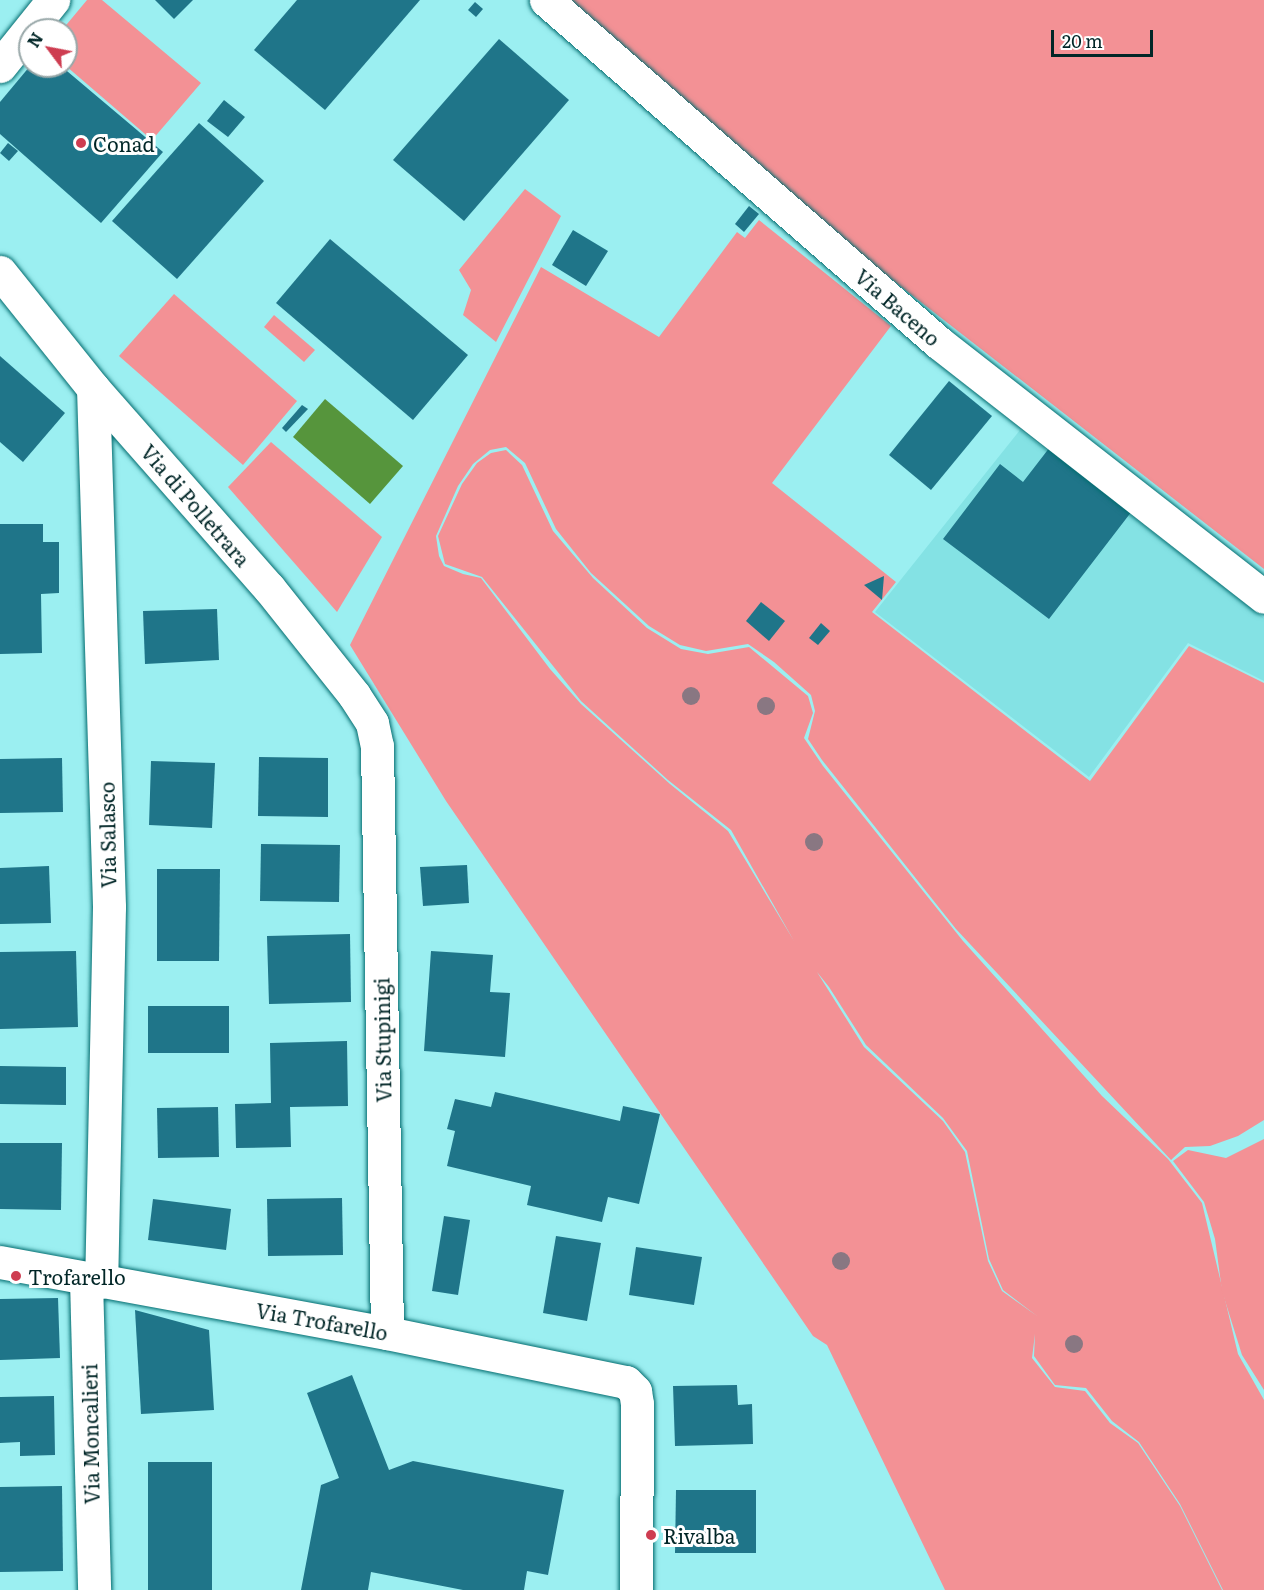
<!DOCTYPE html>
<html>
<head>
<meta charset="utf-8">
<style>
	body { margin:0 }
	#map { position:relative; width:1264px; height:1590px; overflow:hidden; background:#9beff1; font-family:Literata,serif }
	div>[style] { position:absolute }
	.built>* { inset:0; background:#84e2e4 }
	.green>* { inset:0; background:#f39195 }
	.water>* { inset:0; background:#56953c }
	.building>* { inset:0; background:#1f7589 }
	.roads { filter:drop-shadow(0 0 2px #036c6f) drop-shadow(0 0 2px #036c6f) }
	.minor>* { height:33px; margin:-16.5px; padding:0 16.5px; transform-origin:16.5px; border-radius:16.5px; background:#fff }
	.trees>* { width:18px; height:18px; margin:-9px; border-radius:50%; background:#897782 }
	.dots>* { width:16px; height:16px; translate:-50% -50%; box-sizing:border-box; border:3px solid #fff; border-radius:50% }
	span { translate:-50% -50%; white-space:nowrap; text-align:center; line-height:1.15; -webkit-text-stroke:6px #fff; paint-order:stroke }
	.poi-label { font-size:20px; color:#012627 }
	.left { translate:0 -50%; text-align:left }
	.street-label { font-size:20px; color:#012627 }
	.north { position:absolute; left:18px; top:18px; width:60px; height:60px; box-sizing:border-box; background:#fff; border:2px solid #99a8a9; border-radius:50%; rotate:302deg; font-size:16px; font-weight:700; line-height:24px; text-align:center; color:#012627 }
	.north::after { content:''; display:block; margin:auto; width:21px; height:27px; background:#ce3d51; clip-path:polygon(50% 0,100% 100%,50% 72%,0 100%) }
	.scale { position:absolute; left:1051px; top:30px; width:102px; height:27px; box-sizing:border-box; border:3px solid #012627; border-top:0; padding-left:8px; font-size:18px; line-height:21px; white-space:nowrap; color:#012627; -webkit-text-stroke:4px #fff; paint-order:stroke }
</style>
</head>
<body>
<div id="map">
	<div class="built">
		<div style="clip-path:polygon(1020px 430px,1264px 618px,1264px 681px,1188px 643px,1089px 777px,875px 612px)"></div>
	</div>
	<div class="green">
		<div style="clip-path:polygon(87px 0,102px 0,201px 83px,152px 140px,66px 66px,66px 30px,62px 30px)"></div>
		<div style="clip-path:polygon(571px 0,1264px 0,1264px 569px,832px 233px)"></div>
		<div style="clip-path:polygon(525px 189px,561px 216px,496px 342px,463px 315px,471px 290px,459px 270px)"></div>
		<div style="clip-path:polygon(evenodd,759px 220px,891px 326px,772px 483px,896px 582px,872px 612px,1090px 781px,1189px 646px,1264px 683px,1264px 1120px,1238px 1136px,1210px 1146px,1185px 1147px,1171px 1160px,956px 929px,822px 760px,808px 739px,815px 711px,811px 695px,774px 662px,748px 644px,706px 651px,680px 645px,649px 626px,591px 573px,556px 529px,525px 463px,506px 447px,490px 450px,473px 464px,458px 486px,436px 536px,439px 556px,444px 566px,463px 574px,481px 578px,550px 669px,581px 704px,670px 784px,728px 831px,794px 941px,731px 830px,668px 780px,581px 701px,482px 577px,445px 564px,438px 536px,462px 484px,477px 463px,491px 453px,506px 450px,522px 465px,553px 531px,593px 578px,647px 628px,681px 649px,708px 654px,749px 647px,808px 696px,813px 713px,804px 738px,823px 766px,963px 941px,1102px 1096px,1168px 1159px,1202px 1203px,1238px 1354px,1264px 1400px,1264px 1590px,1223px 1590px,1180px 1504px,1139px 1442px,1112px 1421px,1086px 1388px,1055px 1385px,1034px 1356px,1035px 1334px,1032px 1358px,1055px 1387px,1085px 1391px,1110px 1423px,1138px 1443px,1180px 1506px,1222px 1590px,945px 1590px,827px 1345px,813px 1336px,446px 801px,350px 645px,541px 267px,659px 337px,737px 232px,745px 238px,759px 220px,817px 972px,829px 987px,866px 1045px,943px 1118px,967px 1151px,989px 1259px,1003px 1290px,1037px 1316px,1002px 1291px,988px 1261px,965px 1152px,943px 1121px,864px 1047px,817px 972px)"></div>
		<div style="clip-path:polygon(174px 294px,297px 401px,243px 465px,119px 356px)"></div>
		<div style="clip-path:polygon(274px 315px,315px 350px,304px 362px,264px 327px)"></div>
		<div style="clip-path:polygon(271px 442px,382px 537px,337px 612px,228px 487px)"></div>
		<div style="clip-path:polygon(1264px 1139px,1264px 1390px,1242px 1355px,1222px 1291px,1215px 1239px,1204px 1202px,1173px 1161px,1188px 1150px,1226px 1158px)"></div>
	</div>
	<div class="water">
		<div style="clip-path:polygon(325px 399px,403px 466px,370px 504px,293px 437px)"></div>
	</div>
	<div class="building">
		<div style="clip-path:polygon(155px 0,193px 0,174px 19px)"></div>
		<div style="clip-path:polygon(297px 0,420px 0,325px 110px,254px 50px)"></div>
		<div style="clip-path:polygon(475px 2px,483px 9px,476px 17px,468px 10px)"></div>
		<div style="clip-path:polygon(499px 39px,569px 100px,464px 221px,393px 160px)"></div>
		<div style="clip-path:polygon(30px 66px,61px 66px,163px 152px,101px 223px,0 134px,0 102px)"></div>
		<div style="clip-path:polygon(224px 100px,245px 117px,228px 137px,207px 121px)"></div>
		<div style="clip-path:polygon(199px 123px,264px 181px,177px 279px,112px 221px)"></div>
		<div style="clip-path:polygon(8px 143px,18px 151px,9px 161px,0 153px)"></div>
		<div style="clip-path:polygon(749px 206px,759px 214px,744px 232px,735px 224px)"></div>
		<div style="clip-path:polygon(573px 230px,608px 251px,586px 286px,552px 265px)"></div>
		<div style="clip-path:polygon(330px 239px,468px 355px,413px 420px,276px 303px)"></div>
		<div style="clip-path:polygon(0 356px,65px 413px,23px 462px,0 442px)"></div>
		<div style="clip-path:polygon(949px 381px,992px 416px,931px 490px,889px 455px)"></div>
		<div style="clip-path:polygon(302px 405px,308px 409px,286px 432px,282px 428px)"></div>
		<div style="clip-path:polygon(1050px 447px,1132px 511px,1049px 619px,943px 539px,1000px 464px,1023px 482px)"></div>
		<div style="clip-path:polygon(0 524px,43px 524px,43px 542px,59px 542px,59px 593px,41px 594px,42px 653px,0 654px)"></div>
		<div style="clip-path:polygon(884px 576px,882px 600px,864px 585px)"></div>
		<div style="clip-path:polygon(761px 602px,785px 621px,769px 641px,746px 621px)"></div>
		<div style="clip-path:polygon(217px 609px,219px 660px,145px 664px,143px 611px)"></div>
		<div style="clip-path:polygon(821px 623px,830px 631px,818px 645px,809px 638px)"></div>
		<div style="clip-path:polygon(259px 757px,328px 758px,328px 817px,258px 816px)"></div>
		<div style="clip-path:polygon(62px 758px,63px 812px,0 813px,0 759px)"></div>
		<div style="clip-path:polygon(151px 761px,215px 763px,212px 828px,149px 825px)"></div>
		<div style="clip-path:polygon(261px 844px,340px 845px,339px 902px,260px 901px)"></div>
		<div style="clip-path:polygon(467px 865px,469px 903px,423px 906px,420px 867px)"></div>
		<div style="clip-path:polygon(49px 866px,51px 923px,0 924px,0 868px)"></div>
		<div style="clip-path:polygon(157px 869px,220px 869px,219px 961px,157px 961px)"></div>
		<div style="clip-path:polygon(350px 934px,351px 1002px,269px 1004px,267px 936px)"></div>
		<div style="clip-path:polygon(76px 951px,78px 1027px,0 1029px,0 952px)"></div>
		<div style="clip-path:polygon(431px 951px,493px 955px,490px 992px,510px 993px,505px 1057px,424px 1051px)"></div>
		<div style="clip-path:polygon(148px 1006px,229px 1006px,229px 1053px,148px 1053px)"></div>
		<div style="clip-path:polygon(347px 1041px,348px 1106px,290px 1107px,291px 1147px,236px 1148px,235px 1104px,271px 1103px,270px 1043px)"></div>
		<div style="clip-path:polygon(0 1066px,66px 1067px,66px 1105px,0 1104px)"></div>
		<div style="clip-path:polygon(495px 1092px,620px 1121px,623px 1106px,660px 1114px,639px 1204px,608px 1197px,602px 1222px,527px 1205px,531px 1186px,447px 1166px,455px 1131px,447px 1129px,455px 1099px,491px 1107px)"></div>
		<div style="clip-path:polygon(218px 1107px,219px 1157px,158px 1158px,157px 1108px)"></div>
		<div style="clip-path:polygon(0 1143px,62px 1143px,61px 1210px,0 1209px)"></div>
		<div style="clip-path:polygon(342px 1198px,343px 1255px,268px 1256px,267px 1199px)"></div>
		<div style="clip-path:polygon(153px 1199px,231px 1209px,226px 1250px,148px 1240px)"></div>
		<div style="clip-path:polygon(444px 1216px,470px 1220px,458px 1295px,432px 1291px)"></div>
		<div style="clip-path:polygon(556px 1236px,601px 1243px,587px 1321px,543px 1313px)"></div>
		<div style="clip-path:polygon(636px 1247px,702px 1257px,694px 1305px,629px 1295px)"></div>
		<div style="clip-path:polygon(58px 1298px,60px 1358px,0 1360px,0 1299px)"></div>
		<div style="clip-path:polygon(135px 1310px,209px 1330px,214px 1410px,141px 1414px)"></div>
		<div style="clip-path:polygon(352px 1375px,389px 1470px,413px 1461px,564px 1490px,548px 1575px,527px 1571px,524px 1590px,463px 1590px,371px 1572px,368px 1590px,301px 1590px,321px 1485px,339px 1478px,307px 1393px)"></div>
		<div style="clip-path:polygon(737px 1385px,738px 1405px,752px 1404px,753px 1444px,675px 1446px,673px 1386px)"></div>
		<div style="clip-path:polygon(54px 1396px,55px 1455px,20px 1456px,20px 1442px,0 1443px,0 1397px)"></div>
		<div style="clip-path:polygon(148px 1462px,212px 1462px,212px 1590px,148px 1590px)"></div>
		<div style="clip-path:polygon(62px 1486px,63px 1571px,0 1572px,0 1487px)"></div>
		<div style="clip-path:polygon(676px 1490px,756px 1490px,756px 1553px,675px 1553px)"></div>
	</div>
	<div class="roads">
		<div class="minor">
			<div style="left:546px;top:0;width:522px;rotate:41.11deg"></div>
			<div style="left:939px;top:343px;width:412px;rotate:38deg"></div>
			<div style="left:0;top:66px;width:85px;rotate:-51.2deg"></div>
			<div style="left:0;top:272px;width:149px;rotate:51.3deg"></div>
			<div style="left:93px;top:388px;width:266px;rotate:48.7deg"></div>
			<div style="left:269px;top:588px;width:137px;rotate:51.5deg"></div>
			<div style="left:354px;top:695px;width:33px;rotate:57deg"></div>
			<div style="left:372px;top:723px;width:24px;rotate:78deg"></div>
			<div style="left:377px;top:746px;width:587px;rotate:89.02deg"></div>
			<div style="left:93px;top:388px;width:519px;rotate:88.23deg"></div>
			<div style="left:109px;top:907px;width:375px;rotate:91.2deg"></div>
			<div style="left:0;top:1262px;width:393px;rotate:10.4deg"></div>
			<div style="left:387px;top:1333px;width:244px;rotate:11.6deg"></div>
			<div style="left:626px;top:1382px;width:13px;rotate:45deg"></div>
			<div style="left:635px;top:1391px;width:13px;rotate:81deg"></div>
			<div style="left:637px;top:1404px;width:186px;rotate:90.3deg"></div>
			<div style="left:86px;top:1279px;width:311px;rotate:88.5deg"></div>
		</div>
	</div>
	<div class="trees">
		<div style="left:691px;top:696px"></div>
		<div style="left:766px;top:706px"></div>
		<div style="left:814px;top:842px"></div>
		<div style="left:841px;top:1261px"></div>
		<div style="left:1074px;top:1344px"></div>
	</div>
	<div class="dots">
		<div style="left:81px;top:143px;background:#ce3d51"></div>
		<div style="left:16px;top:1276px;background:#ce3d51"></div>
		<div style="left:651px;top:1535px;background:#ce3d51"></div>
	</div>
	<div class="poi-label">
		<span class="left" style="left:93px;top:143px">Conad</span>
		<span class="left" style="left:28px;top:1276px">Trofarello</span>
		<span class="left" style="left:663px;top:1535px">Rivalba</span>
	</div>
	<div class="street-label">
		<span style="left:898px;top:307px;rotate:41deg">Via Baceno</span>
		<span style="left:196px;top:505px;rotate:49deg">Via di Polletrara</span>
		<span style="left:107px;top:835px;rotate:-91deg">Via Salasco</span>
		<span style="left:382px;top:1040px;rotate:-91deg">Via Stupinigi</span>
		<span style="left:322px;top:1321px;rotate:10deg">Via Trofarello</span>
		<span style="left:90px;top:1434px;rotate:-91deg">Via Moncalieri</span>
	</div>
	<div class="north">N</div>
	<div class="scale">20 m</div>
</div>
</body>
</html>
